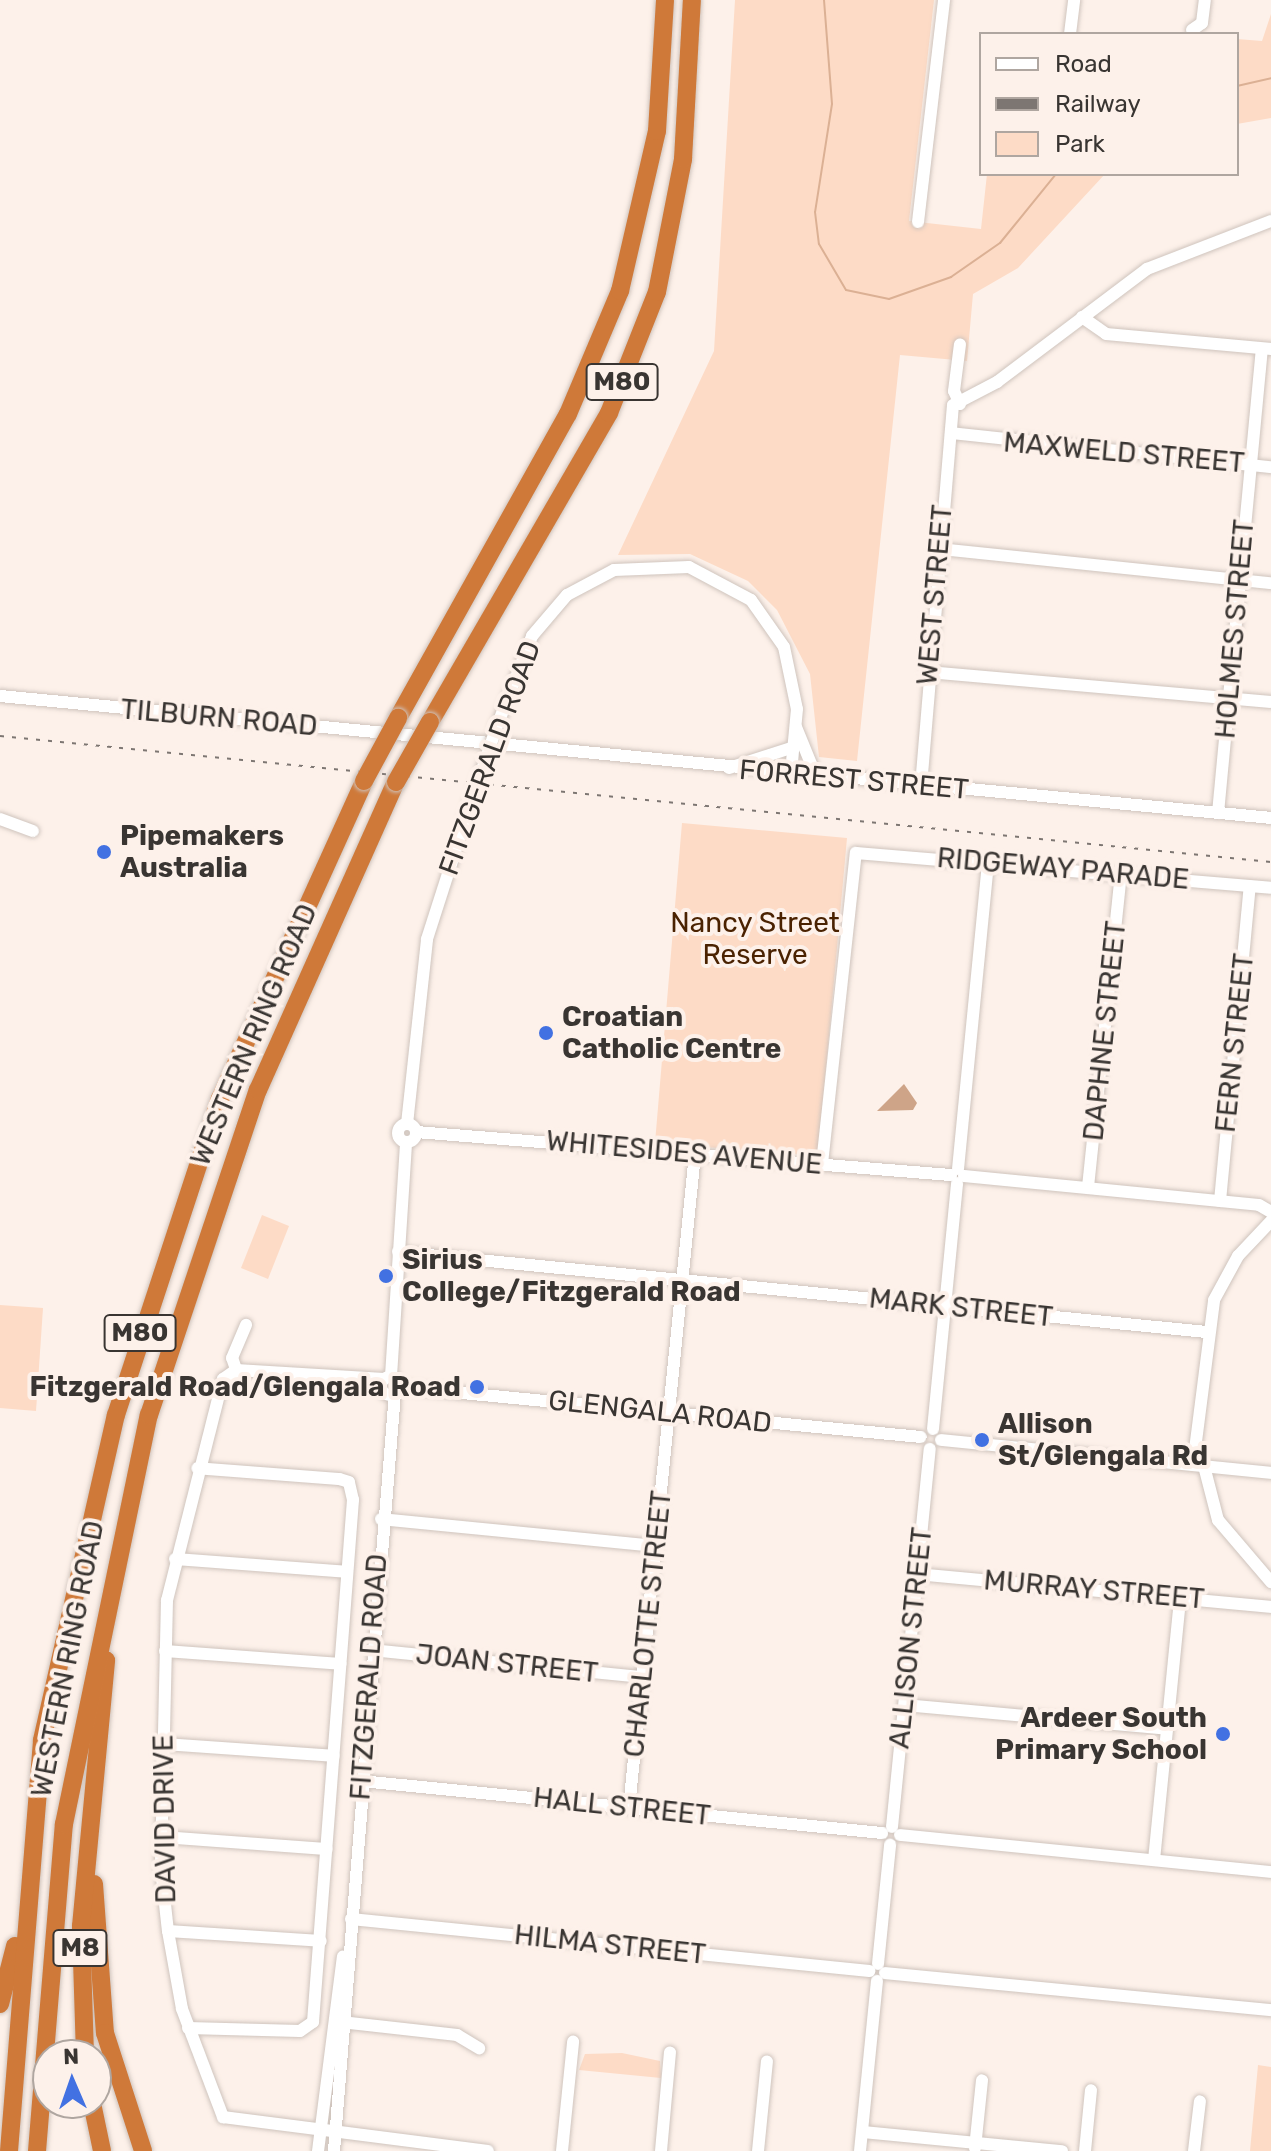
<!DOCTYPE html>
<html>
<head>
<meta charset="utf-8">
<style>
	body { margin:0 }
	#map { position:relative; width:1271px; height:2151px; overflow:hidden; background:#fdf1ea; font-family:Rubik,sans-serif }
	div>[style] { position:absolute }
	.green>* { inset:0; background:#fddbc6 }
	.forest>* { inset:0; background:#cea488 }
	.stream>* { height:2px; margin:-1px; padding:0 1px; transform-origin:1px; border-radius:1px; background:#dbb094 }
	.roads { filter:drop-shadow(0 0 2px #cfc4bd) drop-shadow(0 0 2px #cfc4bd) }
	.minor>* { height:12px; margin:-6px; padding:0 6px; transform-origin:6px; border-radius:6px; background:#fff }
	.minor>.ring { margin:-6px; padding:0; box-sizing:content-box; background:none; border:12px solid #fff; border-radius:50% }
	.highway>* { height:18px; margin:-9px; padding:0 9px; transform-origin:9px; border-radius:9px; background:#cf7939 }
	.rail>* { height:2px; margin-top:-1px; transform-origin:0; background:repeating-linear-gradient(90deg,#7d7672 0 4px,transparent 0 12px) }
	.bridges { filter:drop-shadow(0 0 2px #cfc4bd) drop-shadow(0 0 2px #cfc4bd) }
	.minor-bridge>* { height:12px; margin:-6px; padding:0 6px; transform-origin:6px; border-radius:6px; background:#fff }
	.highway-bridge>* { height:18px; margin:-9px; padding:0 9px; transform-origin:9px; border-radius:9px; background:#cf7939 }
	.dots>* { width:22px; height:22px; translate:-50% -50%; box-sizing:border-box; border:4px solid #fdf1ea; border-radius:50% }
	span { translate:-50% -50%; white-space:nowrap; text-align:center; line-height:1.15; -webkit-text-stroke:8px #fdf1ea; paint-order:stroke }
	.shield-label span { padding:2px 6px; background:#fdf1ea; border:2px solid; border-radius:6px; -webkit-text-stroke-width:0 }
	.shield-label { font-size:26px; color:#393532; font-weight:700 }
	.street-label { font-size:28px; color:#393532 }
	.poi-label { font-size:28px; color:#393532; font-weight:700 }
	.left { translate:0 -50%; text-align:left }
	.right { translate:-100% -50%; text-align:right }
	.park-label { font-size:28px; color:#4a2201 }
	.legend { position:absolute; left:979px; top:32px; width:260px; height:144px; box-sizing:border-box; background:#fdf1ea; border:2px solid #afa6a0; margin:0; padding:10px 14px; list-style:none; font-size:24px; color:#393532 }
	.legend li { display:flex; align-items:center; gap:16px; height:40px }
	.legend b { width:40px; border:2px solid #afa6a0 }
	.north { position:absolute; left:32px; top:2039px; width:80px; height:80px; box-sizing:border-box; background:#fdf1ea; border:2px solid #afa6a0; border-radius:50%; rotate:358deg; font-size:22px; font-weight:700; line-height:32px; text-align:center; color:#393532 }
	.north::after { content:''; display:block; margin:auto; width:28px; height:36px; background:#4271e2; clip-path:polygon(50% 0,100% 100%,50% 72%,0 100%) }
</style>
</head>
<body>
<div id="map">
	<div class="green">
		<div style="clip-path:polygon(735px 0,934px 0,909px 221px,981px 229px,987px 174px,1105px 174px,1018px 268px,973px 294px,967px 361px,900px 355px,857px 761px,819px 757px,810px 674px,777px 610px,748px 581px,690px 554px,618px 555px,714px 351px)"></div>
		<div style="clip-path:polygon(1271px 14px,1271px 118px,1237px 124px,1237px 39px,1262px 41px)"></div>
		<div style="clip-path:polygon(682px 823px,847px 838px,818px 1156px,655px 1143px)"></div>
		<div style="clip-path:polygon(262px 1215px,289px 1226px,268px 1279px,241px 1268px)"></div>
		<div style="clip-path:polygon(0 1305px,43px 1308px,36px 1411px,0 1408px)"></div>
		<div style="clip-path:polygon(622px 2053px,660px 2061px,661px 2078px,579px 2070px,585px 2054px)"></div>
		<div style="clip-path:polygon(1258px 2065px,1271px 2067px,1271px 2151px,1250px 2151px)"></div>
	</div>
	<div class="forest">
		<div style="clip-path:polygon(904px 1084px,917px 1103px,913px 1110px,877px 1111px)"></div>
	</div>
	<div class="stream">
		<div style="left:824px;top:0;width:104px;rotate:85.6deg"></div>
		<div style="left:832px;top:104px;width:109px;rotate:98.9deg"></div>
		<div style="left:815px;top:212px;width:32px;rotate:83deg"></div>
		<div style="left:819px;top:244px;width:53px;rotate:59.6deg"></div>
		<div style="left:846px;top:290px;width:44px;rotate:11.8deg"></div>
		<div style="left:889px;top:299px;width:66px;rotate:-19.5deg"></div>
		<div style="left:951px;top:277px;width:60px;rotate:-34.8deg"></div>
		<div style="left:1000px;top:243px;width:89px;rotate:-50.9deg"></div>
		<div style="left:1237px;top:86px;width:35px;rotate:-13deg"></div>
	</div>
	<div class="roads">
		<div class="minor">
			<div style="left:1192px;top:30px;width:12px;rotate:-35deg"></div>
			<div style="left:1202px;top:23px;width:23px;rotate:-83deg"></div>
			<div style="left:1070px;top:34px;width:34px;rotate:-83deg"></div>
			<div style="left:918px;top:222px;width:224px;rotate:-83.3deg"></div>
			<div style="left:1082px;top:317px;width:29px;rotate:35deg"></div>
			<div style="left:1106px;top:334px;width:166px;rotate:5.2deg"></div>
			<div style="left:960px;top:404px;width:14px;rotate:-115deg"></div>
			<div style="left:954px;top:391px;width:47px;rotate:-82.7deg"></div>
			<div style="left:951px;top:433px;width:322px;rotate:6.1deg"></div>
			<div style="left:940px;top:549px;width:333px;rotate:5.9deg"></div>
			<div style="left:928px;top:672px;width:344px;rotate:5deg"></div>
			<div style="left:0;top:696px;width:1277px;rotate:5.48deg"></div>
			<div style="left:497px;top:726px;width:97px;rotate:-68.7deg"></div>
			<div style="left:532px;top:636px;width:54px;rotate:-49.5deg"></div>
			<div style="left:567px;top:595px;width:53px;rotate:-28deg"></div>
			<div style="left:614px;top:570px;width:75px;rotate:-2.3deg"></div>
			<div style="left:689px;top:567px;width:70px;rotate:28deg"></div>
			<div style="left:751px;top:600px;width:57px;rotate:54.9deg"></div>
			<div style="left:784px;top:647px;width:63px;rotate:78.2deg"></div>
			<div style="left:797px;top:709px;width:64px;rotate:95.4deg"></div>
			<div style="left:796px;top:727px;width:53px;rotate:67.8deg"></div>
			<div style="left:729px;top:768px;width:68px;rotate:-17.9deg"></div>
			<div style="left:921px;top:786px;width:382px;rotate:-85.2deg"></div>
			<div style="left:953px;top:405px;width:50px;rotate:-27.6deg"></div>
			<div style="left:997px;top:382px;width:188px;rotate:-37deg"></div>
			<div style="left:1147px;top:269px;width:133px;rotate:-21.2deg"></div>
			<div style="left:1218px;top:813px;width:466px;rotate:-84.6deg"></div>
			<div style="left:0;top:819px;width:35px;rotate:20deg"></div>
			<div style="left:407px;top:1124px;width:186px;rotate:-83.8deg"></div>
			<div style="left:427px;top:939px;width:144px;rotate:-72.2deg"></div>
			<div class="ring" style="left:398px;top:1124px;width:6px;height:6px"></div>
			<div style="left:416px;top:1132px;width:537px;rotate:4.6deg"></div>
			<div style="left:822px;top:1164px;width:313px;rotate:-83.8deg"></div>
			<div style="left:856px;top:853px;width:416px;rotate:4.8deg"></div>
			<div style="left:958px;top:1169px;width:309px;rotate:-84.4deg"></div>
			<div style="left:964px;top:1176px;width:296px;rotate:5.6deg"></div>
			<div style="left:1259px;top:1205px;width:14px;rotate:30deg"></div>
			<div style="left:1088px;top:1187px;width:315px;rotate:-84deg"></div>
			<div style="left:1220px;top:1201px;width:316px;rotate:-84.6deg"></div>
			<div style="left:398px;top:1252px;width:812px;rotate:5.65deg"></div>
			<div style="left:238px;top:1375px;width:18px;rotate:-109deg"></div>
			<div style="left:232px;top:1358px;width:36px;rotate:-67deg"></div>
			<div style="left:391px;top:1376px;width:234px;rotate:-86.3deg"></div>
			<div class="ring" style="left:381px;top:1377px;width:6px;height:6px"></div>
			<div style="left:384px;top:1379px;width:148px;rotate:-176.5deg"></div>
			<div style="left:236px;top:1370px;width:16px;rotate:145deg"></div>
			<div style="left:223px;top:1379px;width:228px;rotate:104.2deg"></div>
			<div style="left:167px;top:1600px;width:268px;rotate:91.3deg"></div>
			<div style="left:161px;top:1868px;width:63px;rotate:83.7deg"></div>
			<div style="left:168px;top:1931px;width:79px;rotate:79.8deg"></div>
			<div style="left:182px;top:2009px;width:116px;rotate:69.2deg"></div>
			<div style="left:223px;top:2117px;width:267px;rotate:7.3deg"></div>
			<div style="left:399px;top:1387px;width:524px;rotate:5.47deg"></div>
			<div style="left:933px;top:1429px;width:247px;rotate:-84.4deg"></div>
			<div style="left:941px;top:1440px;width:332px;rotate:5.7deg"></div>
			<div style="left:1193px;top:1465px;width:166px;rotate:-82.7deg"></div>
			<div style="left:1214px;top:1300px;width:50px;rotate:-61.4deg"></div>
			<div style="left:1238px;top:1256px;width:48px;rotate:-46.7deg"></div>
			<div style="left:1204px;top:1466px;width:56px;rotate:75.5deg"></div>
			<div style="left:1218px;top:1520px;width:82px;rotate:49.5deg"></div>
			<div style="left:381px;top:1519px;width:275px;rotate:5.6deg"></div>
			<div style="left:175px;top:1559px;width:172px;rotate:4.3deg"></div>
			<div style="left:917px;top:1574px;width:356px;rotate:5.3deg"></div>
			<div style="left:371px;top:1650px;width:273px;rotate:5.7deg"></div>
			<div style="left:165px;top:1651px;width:176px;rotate:4.2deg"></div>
			<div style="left:905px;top:1705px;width:263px;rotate:5.2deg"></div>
			<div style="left:163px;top:1744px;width:171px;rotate:4deg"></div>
			<div style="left:361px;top:1781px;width:524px;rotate:5.7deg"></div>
			<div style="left:629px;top:1808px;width:657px;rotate:-84.24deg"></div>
			<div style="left:892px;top:1827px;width:380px;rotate:-84.3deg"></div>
			<div style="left:900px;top:1835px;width:373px;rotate:5.7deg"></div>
			<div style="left:162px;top:1837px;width:165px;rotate:4.2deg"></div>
			<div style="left:1154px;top:1860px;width:263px;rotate:-84.3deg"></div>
			<div style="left:351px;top:1919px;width:521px;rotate:5.73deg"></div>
			<div style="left:168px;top:1931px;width:153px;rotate:3.7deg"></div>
			<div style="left:878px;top:1964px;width:120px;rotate:-84.2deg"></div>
			<div style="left:885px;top:1973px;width:388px;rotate:5.5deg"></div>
			<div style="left:341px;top:2022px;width:117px;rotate:6.4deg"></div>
			<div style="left:457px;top:2035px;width:26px;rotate:31deg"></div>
			<div style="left:188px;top:2028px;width:112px;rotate:1.5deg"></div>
			<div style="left:300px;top:2031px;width:16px;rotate:-35deg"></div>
			<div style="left:313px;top:2022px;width:524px;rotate:-85.62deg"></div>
			<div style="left:353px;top:1500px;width:18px;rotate:-103deg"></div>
			<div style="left:349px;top:1482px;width:10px;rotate:-163deg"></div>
			<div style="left:339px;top:1479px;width:142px;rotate:-175.6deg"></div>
			<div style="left:863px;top:2132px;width:200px;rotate:5.5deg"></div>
			<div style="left:975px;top:2148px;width:68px;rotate:-84.1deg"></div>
			<div style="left:318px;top:2151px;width:196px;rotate:-82.7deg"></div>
			<div style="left:334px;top:2151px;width:760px;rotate:-85.4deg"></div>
			<div style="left:562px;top:2151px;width:110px;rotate:-84.2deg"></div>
			<div style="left:661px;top:2151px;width:99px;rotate:-84.8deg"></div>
			<div style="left:758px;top:2151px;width:90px;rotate:-84.3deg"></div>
			<div style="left:860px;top:2151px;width:171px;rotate:-84.3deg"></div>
			<div style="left:1085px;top:2151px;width:61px;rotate:-84.4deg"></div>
			<div style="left:1194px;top:2151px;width:50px;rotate:-83.2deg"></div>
		</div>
		<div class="highway">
			<div style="left:398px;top:718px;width:348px;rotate:-60.8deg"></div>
			<div style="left:568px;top:414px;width:134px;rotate:-67.1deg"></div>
			<div style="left:620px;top:291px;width:164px;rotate:-77deg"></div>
			<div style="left:657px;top:131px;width:131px;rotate:-86.5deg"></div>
			<div style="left:430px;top:722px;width:357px;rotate:-59.9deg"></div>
			<div style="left:609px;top:413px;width:130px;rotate:-68.4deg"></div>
			<div style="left:657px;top:292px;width:136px;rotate:-78.9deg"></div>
			<div style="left:683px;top:159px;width:159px;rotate:-86.8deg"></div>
			<div style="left:94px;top:1884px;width:149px;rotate:85.8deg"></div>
			<div style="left:105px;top:2033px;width:124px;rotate:72.1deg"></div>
			<div style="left:0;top:2004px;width:60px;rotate:-75.5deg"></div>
			<div style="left:85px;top:2055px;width:129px;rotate:-91.8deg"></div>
			<div style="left:81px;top:1926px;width:267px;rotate:-84.6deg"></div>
			<div style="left:92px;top:2103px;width:49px;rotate:78.2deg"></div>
			<div style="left:9px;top:2151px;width:412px;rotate:-85.4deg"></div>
			<div style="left:42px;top:1740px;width:333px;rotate:-77.2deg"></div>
			<div style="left:116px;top:1415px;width:333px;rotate:-71.8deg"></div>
			<div style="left:220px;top:1099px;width:349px;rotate:-65.6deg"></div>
			<div style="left:37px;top:2151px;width:328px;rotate:-85.3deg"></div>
			<div style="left:64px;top:1824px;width:418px;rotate:-78.3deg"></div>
			<div style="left:149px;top:1415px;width:343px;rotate:-71.5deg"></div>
			<div style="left:258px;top:1090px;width:338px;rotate:-65.9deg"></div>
		</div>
	</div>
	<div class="rail">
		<div style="left:0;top:736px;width:1277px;rotate:5.66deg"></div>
	</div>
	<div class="bridges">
		<div class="minor-bridge">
			<div style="left:471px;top:802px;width:80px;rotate:-71.1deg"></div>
		</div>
		<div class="highway-bridge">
			<div style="left:364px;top:781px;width:72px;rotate:-61.6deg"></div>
			<div style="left:396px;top:782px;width:69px;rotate:-60.5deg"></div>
		</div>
	</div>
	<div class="dots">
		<div style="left:104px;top:852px;background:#4271e2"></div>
		<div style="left:546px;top:1033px;background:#4271e2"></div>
		<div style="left:386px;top:1276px;background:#4271e2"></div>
		<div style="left:477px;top:1387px;background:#4271e2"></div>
		<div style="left:982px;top:1440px;background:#4271e2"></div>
		<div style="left:1223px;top:1734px;background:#4271e2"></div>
	</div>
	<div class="shield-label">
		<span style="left:622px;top:382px">M80</span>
		<span style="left:140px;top:1333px">M80</span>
		<span style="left:80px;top:1948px">M8</span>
	</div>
	<div class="street-label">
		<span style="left:1124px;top:453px;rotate:5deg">MAXWELD STREET</span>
		<span style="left:935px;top:595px;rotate:-85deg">WEST STREET</span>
		<span style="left:1235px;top:629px;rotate:-85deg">HOLMES STREET</span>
		<span style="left:219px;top:718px;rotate:5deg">TILBURN ROAD</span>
		<span style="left:490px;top:758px;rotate:-70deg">FITZGERALD ROAD</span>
		<span style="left:854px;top:780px;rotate:5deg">FORREST STREET</span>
		<span style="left:1063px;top:869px;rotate:5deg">RIDGEWAY PARADE</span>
		<span style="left:1105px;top:1031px;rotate:-84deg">DAPHNE STREET</span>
		<span style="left:254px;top:1035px;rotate:-67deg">WESTERN RING ROAD</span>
		<span style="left:1235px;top:1043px;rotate:-84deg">FERN STREET</span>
		<span style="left:684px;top:1153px;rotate:5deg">WHITESIDES AVENUE</span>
		<span style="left:961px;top:1308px;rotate:6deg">MARK STREET</span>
		<span style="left:660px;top:1412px;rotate:6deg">GLENGALA ROAD</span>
		<span style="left:1094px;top:1590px;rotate:5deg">MURRAY STREET</span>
		<span style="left:648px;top:1624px;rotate:-84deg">CHARLOTTE STREET</span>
		<span style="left:911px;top:1638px;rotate:-84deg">ALLISON STREET</span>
		<span style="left:68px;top:1659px;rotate:-79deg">WESTERN RING ROAD</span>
		<span style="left:507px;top:1664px;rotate:6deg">JOAN STREET</span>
		<span style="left:369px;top:1677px;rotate:-86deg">FITZGERALD ROAD</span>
		<span style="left:622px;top:1807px;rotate:6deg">HALL STREET</span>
		<span style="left:165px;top:1819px;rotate:-91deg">DAVID DRIVE</span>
		<span style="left:610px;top:1945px;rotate:6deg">HILMA STREET</span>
	</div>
	<div class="poi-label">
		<span class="left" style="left:120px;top:852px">Pipemakers<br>Australia</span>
		<span class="left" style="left:562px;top:1033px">Croatian<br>Catholic Centre</span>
		<span class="left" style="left:402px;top:1276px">Sirius<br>College/Fitzgerald Road</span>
		<span class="right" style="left:461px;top:1387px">Fitzgerald Road/Glengala Road</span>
		<span class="left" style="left:998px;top:1440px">Allison<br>St/Glengala Rd</span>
		<span class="right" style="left:1207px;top:1734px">Ardeer South<br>Primary School</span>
	</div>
	<div class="park-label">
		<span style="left:755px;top:939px">Nancy Street<br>Reserve</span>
	</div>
	<ul class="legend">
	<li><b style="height:10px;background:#fff"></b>Road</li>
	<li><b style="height:10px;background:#7d7672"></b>Railway</li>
	<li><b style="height:22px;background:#fddbc6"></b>Park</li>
	</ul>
	<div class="north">N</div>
</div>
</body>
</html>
